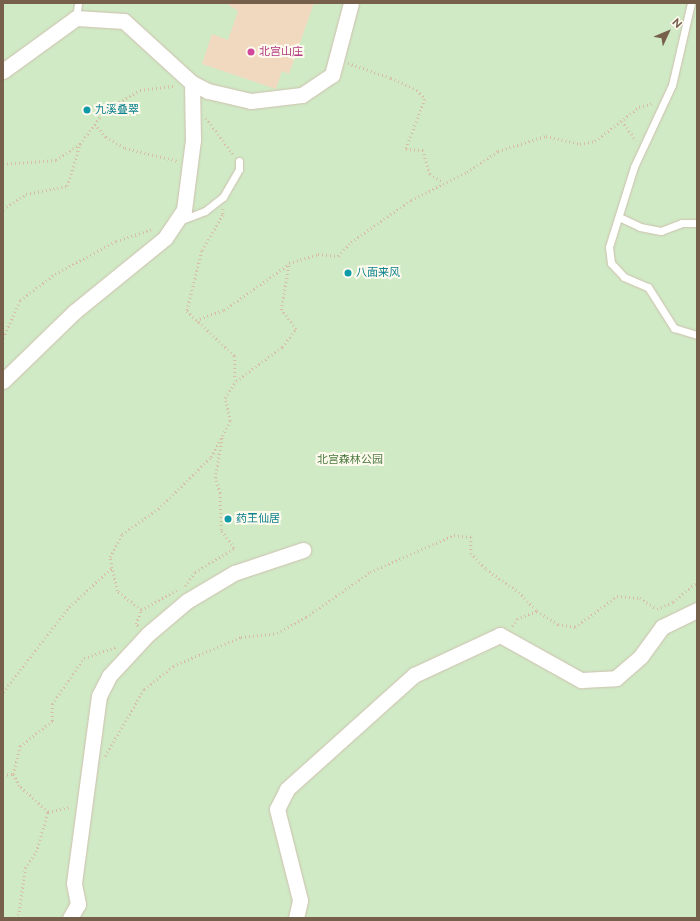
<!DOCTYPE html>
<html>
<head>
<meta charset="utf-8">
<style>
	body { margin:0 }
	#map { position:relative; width:700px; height:921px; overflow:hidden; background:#fcf7e8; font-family:Raleway,"Noto Sans SC",sans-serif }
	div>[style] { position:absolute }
	.green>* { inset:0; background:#d0eac6 }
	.building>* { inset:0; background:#f1d9c0 }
	.path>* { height:2.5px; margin-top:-1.25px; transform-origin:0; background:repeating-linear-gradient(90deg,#d7bda2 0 1px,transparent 0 4px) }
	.roads { filter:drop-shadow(0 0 1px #cec0ae) drop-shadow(0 0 1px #cec0ae) }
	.service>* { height:7px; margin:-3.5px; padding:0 3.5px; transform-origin:3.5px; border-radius:3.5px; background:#fff }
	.minor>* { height:15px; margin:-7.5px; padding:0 7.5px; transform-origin:7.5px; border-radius:7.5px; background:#fff }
	.dots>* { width:11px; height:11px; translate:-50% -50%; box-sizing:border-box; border:2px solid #fffaee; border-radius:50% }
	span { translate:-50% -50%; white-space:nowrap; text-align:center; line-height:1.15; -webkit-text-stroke:4px #fffaee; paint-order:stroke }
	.hotel-label { font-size:11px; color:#b23c85 }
	.left { translate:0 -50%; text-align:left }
	.culture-label { font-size:11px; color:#0d838f }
	.park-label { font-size:11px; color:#4d7c43 }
	.frame { position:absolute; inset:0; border:4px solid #76604c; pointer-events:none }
	.north { position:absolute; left:648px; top:12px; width:40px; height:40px; -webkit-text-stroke:3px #fffaee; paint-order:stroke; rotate:46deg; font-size:11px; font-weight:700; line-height:16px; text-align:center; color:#76604c }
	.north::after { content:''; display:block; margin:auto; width:14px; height:18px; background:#76604c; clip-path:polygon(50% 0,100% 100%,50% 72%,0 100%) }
</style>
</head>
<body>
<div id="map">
	<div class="green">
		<div style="clip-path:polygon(3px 3px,697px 3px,697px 918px,3px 918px)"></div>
	</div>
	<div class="building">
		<div style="clip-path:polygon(226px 3px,314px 3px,289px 74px,282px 71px,276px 89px,202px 64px,212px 34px,228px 40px,238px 11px)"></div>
	</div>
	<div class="path">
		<div style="left:348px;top:63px;width:46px;rotate:19.2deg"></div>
		<div style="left:391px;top:78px;width:29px;rotate:25deg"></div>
		<div style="left:417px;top:90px;width:12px;rotate:48deg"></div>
		<div style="left:425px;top:99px;width:53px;rotate:110.8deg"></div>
		<div style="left:406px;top:149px;width:17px;rotate:3deg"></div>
		<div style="left:423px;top:150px;width:25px;rotate:74deg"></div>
		<div style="left:430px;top:174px;width:15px;rotate:32deg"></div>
		<div style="left:206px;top:118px;width:45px;rotate:53.1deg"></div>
		<div style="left:622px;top:121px;width:24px;rotate:54deg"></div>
		<div style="left:95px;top:124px;width:17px;rotate:50deg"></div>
		<div style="left:106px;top:137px;width:22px;rotate:30deg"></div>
		<div style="left:125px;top:148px;width:55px;rotate:13.8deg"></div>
		<div style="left:3px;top:164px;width:53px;rotate:-4.3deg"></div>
		<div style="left:56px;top:160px;width:29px;rotate:-34deg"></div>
		<div style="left:3px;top:209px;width:27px;rotate:-33deg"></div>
		<div style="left:26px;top:194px;width:42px;rotate:-11deg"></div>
		<div style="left:67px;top:186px;width:44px;rotate:-72.8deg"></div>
		<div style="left:80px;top:144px;width:42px;rotate:-53.7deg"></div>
		<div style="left:105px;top:110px;width:40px;rotate:-29.7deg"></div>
		<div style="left:140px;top:90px;width:35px;rotate:-7deg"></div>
		<div style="left:223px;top:209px;width:6px;rotate:90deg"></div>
		<div style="left:223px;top:215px;width:42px;rotate:120.3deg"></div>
		<div style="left:202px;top:251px;width:62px;rotate:104deg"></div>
		<div style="left:187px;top:311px;width:66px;rotate:43.2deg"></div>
		<div style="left:235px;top:356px;width:24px;rotate:90deg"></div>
		<div style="left:196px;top:320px;width:30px;rotate:-20deg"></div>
		<div style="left:224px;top:310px;width:80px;rotate:-35.3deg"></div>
		<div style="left:3px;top:338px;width:42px;rotate:-65.9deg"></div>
		<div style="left:20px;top:300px;width:44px;rotate:-36.6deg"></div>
		<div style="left:55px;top:274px;width:69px;rotate:-28.4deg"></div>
		<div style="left:116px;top:241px;width:39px;rotate:-18deg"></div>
		<div style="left:185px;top:586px;width:17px;rotate:-54deg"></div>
		<div style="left:195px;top:572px;width:46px;rotate:-31.6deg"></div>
		<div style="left:234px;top:548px;width:22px;rotate:-126deg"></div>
		<div style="left:221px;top:530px;width:37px;rotate:-92deg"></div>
		<div style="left:220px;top:493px;width:16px;rotate:-108deg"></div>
		<div style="left:215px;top:478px;width:42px;rotate:-80.3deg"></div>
		<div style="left:141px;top:610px;width:41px;rotate:-29.1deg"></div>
		<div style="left:138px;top:626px;width:3px;rotate:-135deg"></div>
		<div style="left:136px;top:624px;width:15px;rotate:-70deg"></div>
		<div style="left:141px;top:610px;width:31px;rotate:-142deg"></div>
		<div style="left:117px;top:591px;width:35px;rotate:-102deg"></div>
		<div style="left:110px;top:557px;width:26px;rotate:-62deg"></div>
		<div style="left:122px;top:534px;width:44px;rotate:-34.8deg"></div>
		<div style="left:158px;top:509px;width:74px;rotate:-44.5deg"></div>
		<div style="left:211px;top:457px;width:41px;rotate:-62.2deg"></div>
		<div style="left:230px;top:421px;width:24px;rotate:-102deg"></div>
		<div style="left:225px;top:398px;width:20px;rotate:-57deg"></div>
		<div style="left:236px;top:381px;width:57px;rotate:-36.5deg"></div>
		<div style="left:282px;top:347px;width:23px;rotate:-52deg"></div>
		<div style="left:296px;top:329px;width:24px;rotate:-128deg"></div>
		<div style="left:281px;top:310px;width:48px;rotate:-80.3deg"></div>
		<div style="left:289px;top:263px;width:30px;rotate:-17deg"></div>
		<div style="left:318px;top:254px;width:20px;rotate:6deg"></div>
		<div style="left:338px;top:256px;width:19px;rotate:-47deg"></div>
		<div style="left:351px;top:242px;width:73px;rotate:-35deg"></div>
		<div style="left:411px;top:200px;width:63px;rotate:-26.6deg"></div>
		<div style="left:467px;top:172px;width:37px;rotate:-34deg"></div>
		<div style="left:498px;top:151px;width:50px;rotate:-17.4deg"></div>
		<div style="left:546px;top:136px;width:35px;rotate:13deg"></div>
		<div style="left:580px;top:144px;width:15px;rotate:-11deg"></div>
		<div style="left:595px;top:141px;width:56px;rotate:-37.7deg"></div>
		<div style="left:639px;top:107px;width:15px;rotate:-16deg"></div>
		<div style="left:512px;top:626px;width:9px;rotate:-54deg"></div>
		<div style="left:517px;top:619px;width:22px;rotate:-22deg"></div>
		<div style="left:537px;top:611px;width:25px;rotate:32deg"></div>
		<div style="left:558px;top:624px;width:17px;rotate:10deg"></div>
		<div style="left:575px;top:627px;width:52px;rotate:-36.4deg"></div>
		<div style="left:617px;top:596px;width:23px;rotate:5deg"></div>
		<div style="left:640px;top:598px;width:20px;rotate:33deg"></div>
		<div style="left:657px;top:609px;width:17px;rotate:-24deg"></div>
		<div style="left:673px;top:602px;width:31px;rotate:-40deg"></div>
		<div style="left:3px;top:692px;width:108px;rotate:-52.2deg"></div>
		<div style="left:69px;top:607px;width:58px;rotate:-42.2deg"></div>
		<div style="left:105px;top:756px;width:78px;rotate:-59.8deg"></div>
		<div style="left:144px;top:689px;width:37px;rotate:-38deg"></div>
		<div style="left:173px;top:666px;width:74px;rotate:-23.1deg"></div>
		<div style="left:241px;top:637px;width:36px;rotate:-6deg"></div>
		<div style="left:277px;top:633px;width:33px;rotate:-29deg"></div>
		<div style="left:306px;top:617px;width:78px;rotate:-35.1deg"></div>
		<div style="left:370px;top:572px;width:92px;rotate:-23.8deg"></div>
		<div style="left:454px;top:535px;width:17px;rotate:7deg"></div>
		<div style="left:471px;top:537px;width:16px;rotate:90deg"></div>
		<div style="left:471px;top:553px;width:22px;rotate:47deg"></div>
		<div style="left:486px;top:569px;width:40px;rotate:34.9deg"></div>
		<div style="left:519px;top:592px;width:26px;rotate:47deg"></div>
		<div style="left:3px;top:775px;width:10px;rotate:-6deg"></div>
		<div style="left:48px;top:812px;width:39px;rotate:-138deg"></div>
		<div style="left:19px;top:786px;width:13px;rotate:-117deg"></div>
		<div style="left:13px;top:774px;width:29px;rotate:-76deg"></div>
		<div style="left:20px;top:746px;width:41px;rotate:-38deg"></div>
		<div style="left:52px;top:721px;width:17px;rotate:-90deg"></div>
		<div style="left:52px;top:704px;width:56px;rotate:-55.2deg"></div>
		<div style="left:84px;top:658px;width:34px;rotate:-19deg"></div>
		<div style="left:15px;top:918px;width:7px;rotate:-56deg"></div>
		<div style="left:19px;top:912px;width:44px;rotate:-82.2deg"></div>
		<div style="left:25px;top:868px;width:19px;rotate:-55deg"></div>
		<div style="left:36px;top:852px;width:42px;rotate:-73.3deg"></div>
		<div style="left:48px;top:812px;width:23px;rotate:-13deg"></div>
	</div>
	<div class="roads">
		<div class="service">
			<div style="left:691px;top:3px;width:84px;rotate:103deg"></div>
			<div style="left:672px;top:85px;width:90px;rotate:114.9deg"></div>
			<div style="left:634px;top:167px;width:84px;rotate:107.4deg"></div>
			<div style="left:609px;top:247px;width:16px;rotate:83deg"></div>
			<div style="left:611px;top:263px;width:19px;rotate:47deg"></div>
			<div style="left:624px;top:277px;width:26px;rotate:23deg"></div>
			<div style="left:648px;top:287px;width:49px;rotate:57.6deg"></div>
			<div style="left:674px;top:328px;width:24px;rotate:17deg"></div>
			<div style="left:76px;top:18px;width:15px;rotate:-82deg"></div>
			<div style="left:619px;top:217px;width:23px;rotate:25deg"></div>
			<div style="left:640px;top:227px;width:21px;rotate:11deg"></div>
			<div style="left:661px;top:231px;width:22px;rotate:-21deg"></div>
			<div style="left:682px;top:223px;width:15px"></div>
			<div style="left:179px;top:221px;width:28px;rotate:-21deg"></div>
			<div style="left:205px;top:211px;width:23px;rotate:-38deg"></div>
			<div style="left:223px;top:197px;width:32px;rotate:-60deg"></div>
			<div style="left:239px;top:169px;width:8px;rotate:-90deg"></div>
		</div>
		<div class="minor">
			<div style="left:3px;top:71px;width:90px;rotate:-36deg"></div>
			<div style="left:76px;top:18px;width:48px;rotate:3.6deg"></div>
			<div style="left:124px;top:21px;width:92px;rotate:42.4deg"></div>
			<div style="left:192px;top:83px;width:18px;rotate:27deg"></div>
			<div style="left:208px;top:91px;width:44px;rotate:13.1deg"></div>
			<div style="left:251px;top:101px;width:51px;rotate:-6.7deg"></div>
			<div style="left:302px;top:95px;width:36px;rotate:-34deg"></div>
			<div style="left:332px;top:75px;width:74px;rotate:-75.2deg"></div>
			<div style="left:3px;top:381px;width:99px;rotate:-44.2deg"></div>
			<div style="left:74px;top:312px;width:117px;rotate:-39.1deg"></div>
			<div style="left:165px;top:238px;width:34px;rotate:-56deg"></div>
			<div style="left:184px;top:210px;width:71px;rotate:-82.7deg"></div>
			<div style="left:193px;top:140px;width:57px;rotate:-91deg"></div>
			<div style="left:70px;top:918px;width:16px;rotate:-60deg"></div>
			<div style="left:78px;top:904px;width:21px;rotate:-101deg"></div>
			<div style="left:74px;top:883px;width:189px;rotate:-82.4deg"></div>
			<div style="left:99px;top:696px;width:22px;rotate:-63deg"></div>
			<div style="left:109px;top:676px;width:57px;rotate:-47.1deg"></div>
			<div style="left:148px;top:634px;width:51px;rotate:-40.2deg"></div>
			<div style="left:187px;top:601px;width:55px;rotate:-30.8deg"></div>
			<div style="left:234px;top:573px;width:73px;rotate:-18.4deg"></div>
			<div style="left:296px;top:918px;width:18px;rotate:-77deg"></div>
			<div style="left:300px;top:900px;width:94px;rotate:-104.2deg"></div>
			<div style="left:277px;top:809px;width:22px;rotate:-63deg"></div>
			<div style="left:287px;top:789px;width:171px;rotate:-41.9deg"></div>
			<div style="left:414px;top:675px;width:95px;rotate:-24.9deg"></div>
			<div style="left:500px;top:635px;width:93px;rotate:29.1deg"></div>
			<div style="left:581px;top:680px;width:35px;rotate:-3deg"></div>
			<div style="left:616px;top:678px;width:33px;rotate:-41deg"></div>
			<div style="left:641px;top:656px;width:36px;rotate:-54deg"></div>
			<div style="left:662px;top:627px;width:39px;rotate:-26deg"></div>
		</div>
	</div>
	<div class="dots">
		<div style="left:251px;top:52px;background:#d1479c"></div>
		<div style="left:87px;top:110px;background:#0f9aa8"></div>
		<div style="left:348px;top:273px;background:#0f9aa8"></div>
		<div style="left:228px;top:519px;background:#0f9aa8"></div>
	</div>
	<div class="hotel-label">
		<span class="left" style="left:259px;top:52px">北宫山庄</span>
	</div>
	<div class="culture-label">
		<span class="left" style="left:95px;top:110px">九溪叠翠</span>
		<span class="left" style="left:356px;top:273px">八面来风</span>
		<span class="left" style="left:236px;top:519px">药王仙居</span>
	</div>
	<div class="park-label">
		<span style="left:350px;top:460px">北宫森林公园</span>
	</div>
	<div class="frame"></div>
	<div class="north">N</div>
</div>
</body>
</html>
